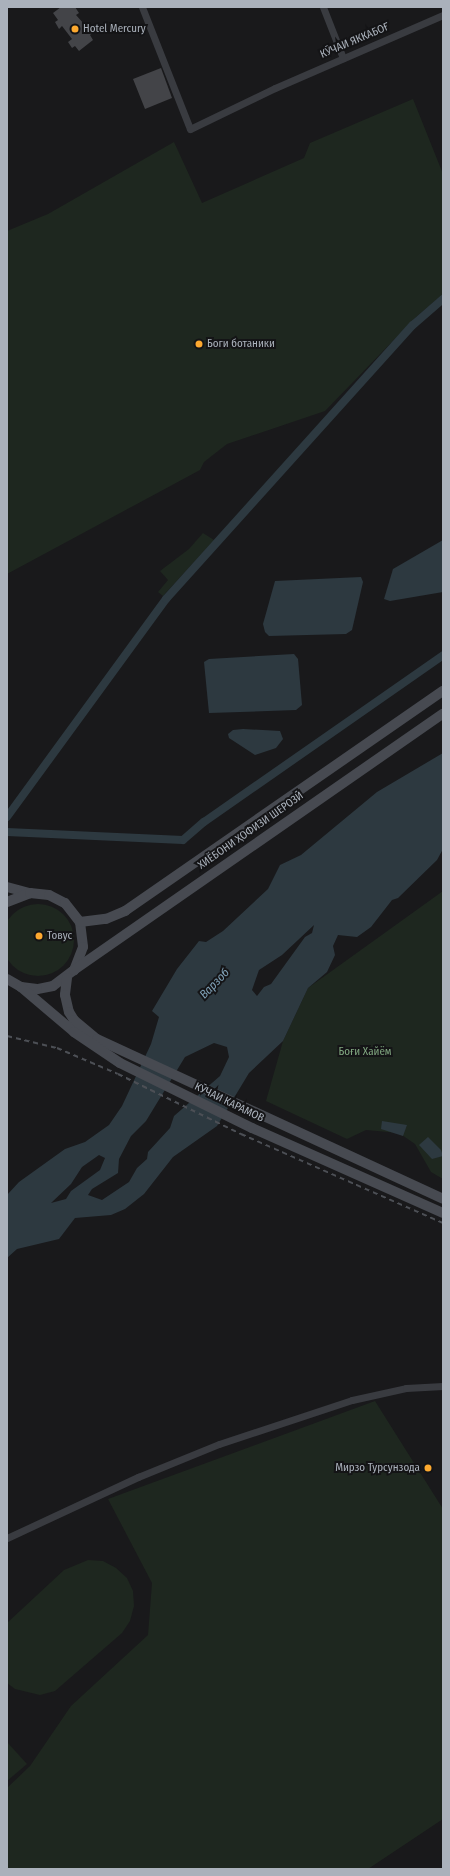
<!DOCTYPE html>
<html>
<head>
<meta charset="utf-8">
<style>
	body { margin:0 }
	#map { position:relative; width:450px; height:1876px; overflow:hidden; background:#19191b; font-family:"Fira Sans Condensed",sans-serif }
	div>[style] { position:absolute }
	.green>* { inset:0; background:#1e271f }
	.round { border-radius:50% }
	.water>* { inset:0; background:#2d3940 }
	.canal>* { height:8px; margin:-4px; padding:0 4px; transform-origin:4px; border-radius:4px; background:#2d3940 }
	.building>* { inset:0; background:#434448 }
	.street>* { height:7px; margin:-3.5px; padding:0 3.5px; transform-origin:3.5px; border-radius:3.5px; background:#393b40 }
	.secondary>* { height:10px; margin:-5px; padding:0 5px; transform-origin:5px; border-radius:5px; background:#474a51 }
	.rail>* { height:2px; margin-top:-1px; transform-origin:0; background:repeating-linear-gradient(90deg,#4c4f55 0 5px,transparent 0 9px) }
	.dots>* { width:11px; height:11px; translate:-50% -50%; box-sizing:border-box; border:2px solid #141416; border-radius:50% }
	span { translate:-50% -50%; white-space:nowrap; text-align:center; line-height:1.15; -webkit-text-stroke:4px #141416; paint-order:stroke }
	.poi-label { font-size:11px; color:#aab1bb }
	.left { translate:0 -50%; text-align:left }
	.right { translate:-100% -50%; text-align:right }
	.street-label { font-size:11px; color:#aab1bb }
	.park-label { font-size:11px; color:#81a780 }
	.water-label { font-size:12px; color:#80a2b8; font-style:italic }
	.frame { position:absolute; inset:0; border:8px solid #aab1bb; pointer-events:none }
</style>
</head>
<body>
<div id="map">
	<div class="green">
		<div style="clip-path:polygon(413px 99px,443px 174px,443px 294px,416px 317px,325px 411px,227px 444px,204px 462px,200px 470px,7px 574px,7px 231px,48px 214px,174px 142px,202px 203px,304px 158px,310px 143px)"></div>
		<div style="clip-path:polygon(203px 533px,214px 540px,163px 596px,158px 592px,168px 580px,160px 571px,189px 549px)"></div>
		<div style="clip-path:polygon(443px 891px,443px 1179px,431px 1172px,415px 1144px,399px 1133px,366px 1130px,347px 1139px,266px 1101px,283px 1041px,308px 988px)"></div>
		<div class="round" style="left:2px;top:904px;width:72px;height:72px"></div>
		<div style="clip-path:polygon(375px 1401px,443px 1509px,443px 1819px,368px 1869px,7px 1869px,7px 1788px,30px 1766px,71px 1706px,148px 1635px,152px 1583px,108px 1499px)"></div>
		<div style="clip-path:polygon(88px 1560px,103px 1561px,116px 1568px,127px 1578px,133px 1591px,134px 1606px,130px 1621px,122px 1633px,55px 1691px,40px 1695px,15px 1689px,7px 1683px,7px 1623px,64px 1570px)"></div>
		<div style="clip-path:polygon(7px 1742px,27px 1764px,7px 1781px)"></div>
	</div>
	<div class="water">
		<div style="clip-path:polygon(443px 540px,443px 592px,390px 601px,384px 599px,393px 569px)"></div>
		<div style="clip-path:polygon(361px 577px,363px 582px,352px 630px,346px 634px,269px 636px,265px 632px,263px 624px,275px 581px)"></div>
		<div style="clip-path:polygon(294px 654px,298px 659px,302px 705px,296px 710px,209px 713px,204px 662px,209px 659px)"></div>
		<div style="clip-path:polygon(243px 729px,280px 731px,283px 739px,276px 748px,255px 755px,229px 738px,228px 734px,233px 730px)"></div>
		<div style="clip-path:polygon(evenodd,443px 753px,443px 849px,437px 860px,398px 898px,392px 900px,371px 927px,357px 937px,338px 935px,333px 946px,335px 955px,327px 972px,308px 988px,283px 1041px,249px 1073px,217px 1126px,173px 1157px,144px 1194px,125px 1209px,111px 1215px,75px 1218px,59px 1239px,17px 1249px,7px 1258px,7px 1195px,19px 1182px,65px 1149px,85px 1142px,109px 1125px,122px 1106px,151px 1044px,159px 1017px,152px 1011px,177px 969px,199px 941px,206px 942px,223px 931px,268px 889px,280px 865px,301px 855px,377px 792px,443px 753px,314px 925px,312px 933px,305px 937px,271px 984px,264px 987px,257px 996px,252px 990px,259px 970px,282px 955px,314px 925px,443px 753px,214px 1043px,227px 1047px,229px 1057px,220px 1076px,174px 1116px,170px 1128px,148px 1152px,147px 1159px,137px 1168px,129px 1182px,102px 1200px,88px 1195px,92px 1189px,118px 1173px,119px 1159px,131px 1136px,146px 1121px,185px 1057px,214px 1043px,443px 753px,99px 1155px,105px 1158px,100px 1170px,71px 1191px,66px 1199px,51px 1203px,71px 1184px,82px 1167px,99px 1155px)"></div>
		<div style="clip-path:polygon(382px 1121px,407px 1125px,403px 1136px,381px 1129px)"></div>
		<div style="clip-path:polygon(428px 1137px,441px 1150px,443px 1156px,432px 1159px,419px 1145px)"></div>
	</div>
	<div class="canal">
		<div style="left:7px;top:817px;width:270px;rotate:-53.9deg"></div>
		<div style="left:166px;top:599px;width:369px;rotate:-48deg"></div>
		<div style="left:413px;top:325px;width:40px;rotate:-41deg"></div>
		<div style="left:7px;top:832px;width:176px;rotate:2.6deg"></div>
		<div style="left:183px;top:840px;width:28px;rotate:-41deg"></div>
		<div style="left:204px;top:822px;width:292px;rotate:-34.9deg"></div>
	</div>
	<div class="building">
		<div style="clip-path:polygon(61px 7px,75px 7px,79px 13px,76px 15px,92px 33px,90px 35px,93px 40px,79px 51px,75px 46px,72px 48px,68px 42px,72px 39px,62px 26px,59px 29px,55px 22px,58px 20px,53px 13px)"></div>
		<div style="clip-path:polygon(161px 68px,172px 98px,145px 109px,133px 79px)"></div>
	</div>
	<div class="street">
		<div style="left:142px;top:7px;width:131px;rotate:68.5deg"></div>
		<div style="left:190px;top:129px;width:94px;rotate:-25.8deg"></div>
		<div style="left:275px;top:88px;width:183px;rotate:-23.5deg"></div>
		<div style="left:323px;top:7px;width:55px;rotate:68.6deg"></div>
		<div style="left:7px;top:1538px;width:145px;rotate:-25deg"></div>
		<div style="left:138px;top:1477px;width:87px;rotate:-22.2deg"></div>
		<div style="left:219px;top:1444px;width:140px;rotate:-18.3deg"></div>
		<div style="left:352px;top:1400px;width:55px;rotate:-12.5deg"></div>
		<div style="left:406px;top:1388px;width:37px;rotate:-3deg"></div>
	</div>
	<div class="secondary">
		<div style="left:7px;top:887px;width:24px;rotate:15deg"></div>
		<div style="left:7px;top:902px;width:25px;rotate:-21deg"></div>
		<div style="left:30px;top:893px;width:19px;rotate:6deg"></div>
		<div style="left:49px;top:895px;width:18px;rotate:27deg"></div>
		<div style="left:65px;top:903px;width:24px;rotate:52deg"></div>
		<div style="left:80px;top:922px;width:25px;rotate:83deg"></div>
		<div style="left:83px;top:947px;width:25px;rotate:111deg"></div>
		<div style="left:74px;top:970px;width:26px;rotate:143deg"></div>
		<div style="left:53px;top:986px;width:16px;rotate:169deg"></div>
		<div style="left:37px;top:989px;width:16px;rotate:-173deg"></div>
		<div style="left:21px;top:987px;width:16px;rotate:-150deg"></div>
		<div style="left:80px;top:922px;width:26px;rotate:-7deg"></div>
		<div style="left:106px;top:919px;width:21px;rotate:-23deg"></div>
		<div style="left:125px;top:911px;width:387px;rotate:-34.7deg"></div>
		<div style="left:74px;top:970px;width:449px;rotate:-34.8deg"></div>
		<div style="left:67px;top:978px;width:17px;rotate:97deg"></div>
		<div style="left:65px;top:995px;width:17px;rotate:77deg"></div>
		<div style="left:69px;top:1012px;width:9px;rotate:58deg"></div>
		<div style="left:74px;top:1020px;width:30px;rotate:40deg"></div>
		<div style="left:97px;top:1039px;width:381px;rotate:24.8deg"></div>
		<div style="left:21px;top:987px;width:70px;rotate:40.3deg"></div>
		<div style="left:74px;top:1032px;width:55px;rotate:34deg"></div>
		<div style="left:120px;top:1063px;width:147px;rotate:26.2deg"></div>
		<div style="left:252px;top:1128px;width:209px;rotate:24deg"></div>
	</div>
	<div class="rail">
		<div style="left:7px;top:1036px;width:51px;rotate:13.5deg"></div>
		<div style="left:57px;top:1048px;width:66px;rotate:23.1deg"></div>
		<div style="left:118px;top:1074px;width:137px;rotate:26deg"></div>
		<div style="left:241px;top:1134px;width:221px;rotate:23.8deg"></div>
	</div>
	<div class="dots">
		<div style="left:75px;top:29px;background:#fda92f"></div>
		<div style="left:199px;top:344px;background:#fda92f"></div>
		<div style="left:39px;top:936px;background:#fda92f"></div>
		<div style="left:428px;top:1468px;background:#fda92f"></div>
	</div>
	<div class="poi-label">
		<span class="left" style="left:83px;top:29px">Hotel Mercury</span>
		<span class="left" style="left:207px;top:344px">Боги ботаники</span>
		<span class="left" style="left:47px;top:936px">Товус</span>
		<span class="right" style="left:420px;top:1468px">Мирзо Турсунзода</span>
	</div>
	<div class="street-label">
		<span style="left:355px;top:41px;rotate:-23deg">КӮЧАИ ЯККАБОҒ</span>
		<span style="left:251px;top:831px;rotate:-35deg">ХИЁБОНИ ҲОФИЗИ ШЕРОЗӢ</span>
		<span style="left:229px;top:1103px;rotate:26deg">КӮЧАИ КАРАМОВ</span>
	</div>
	<div class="park-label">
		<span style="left:365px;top:1052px">Боғи Хайём</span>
	</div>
	<div class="water-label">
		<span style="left:215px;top:984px;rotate:-46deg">Варзоб</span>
	</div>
	<div class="frame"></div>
</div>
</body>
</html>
